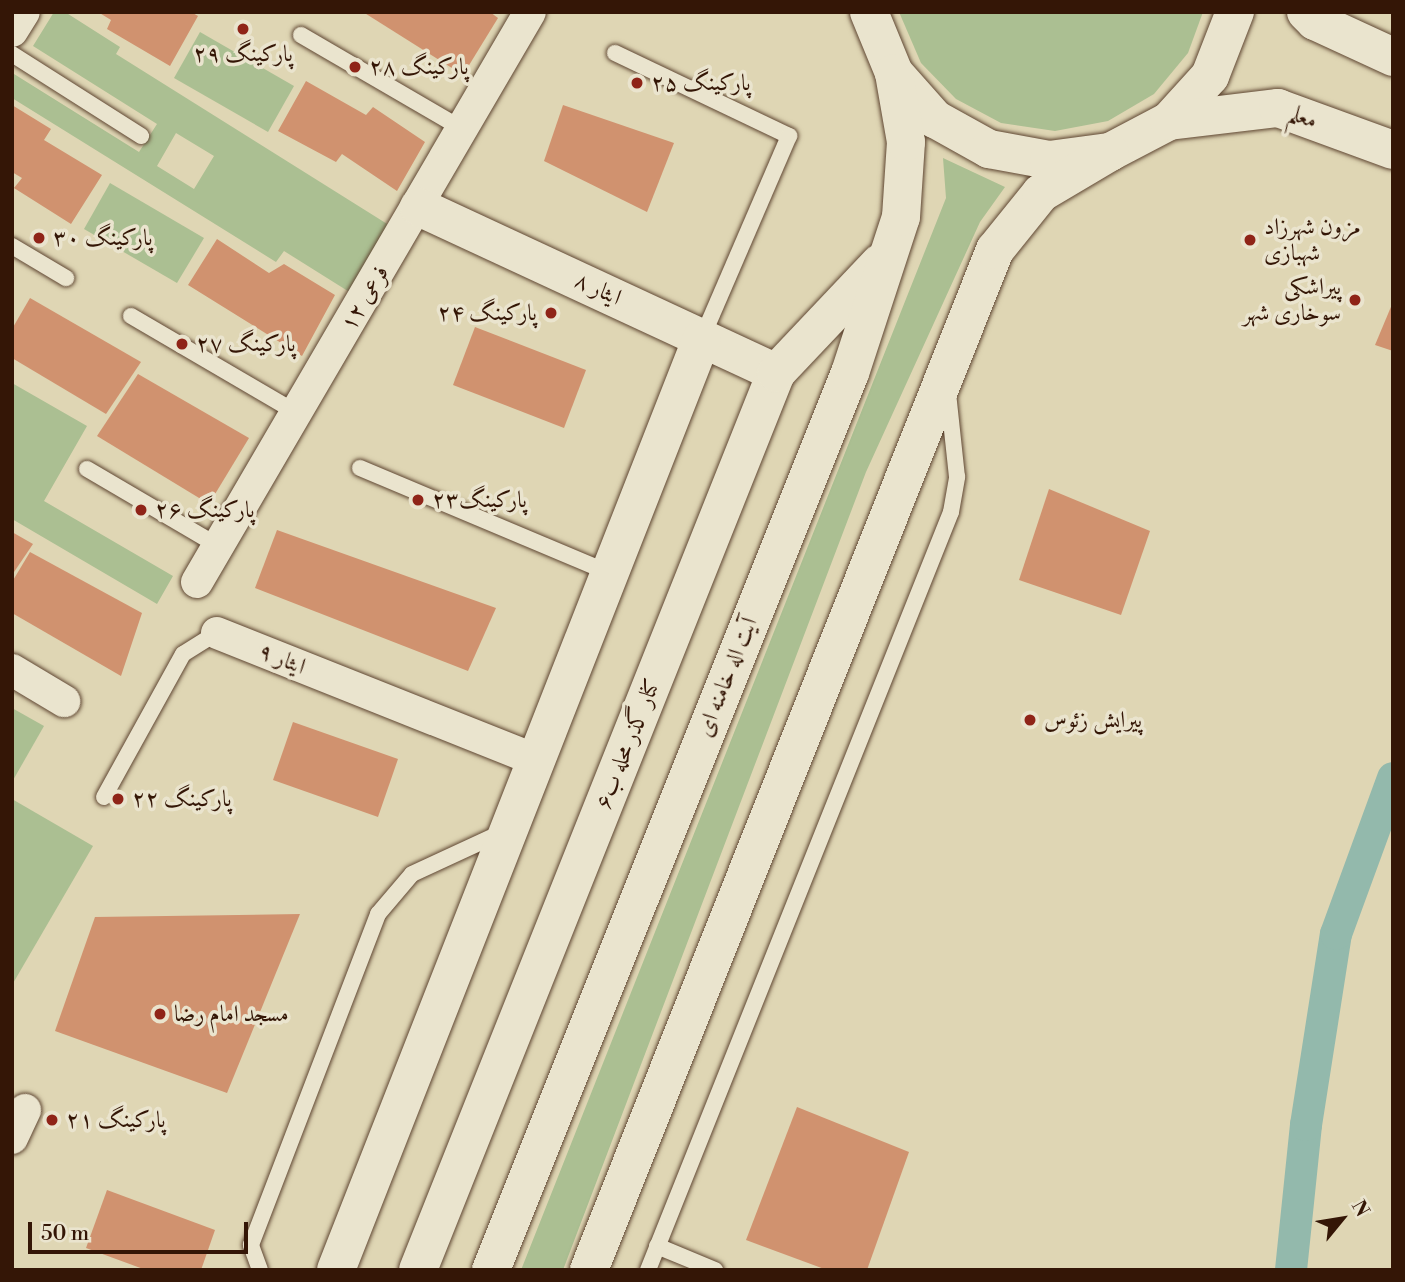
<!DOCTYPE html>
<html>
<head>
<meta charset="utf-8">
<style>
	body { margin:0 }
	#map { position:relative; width:1405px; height:1282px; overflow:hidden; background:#dfd6b4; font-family:"Libre Bodoni",Amiri,serif }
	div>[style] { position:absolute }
	.green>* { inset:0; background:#abbf92 }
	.canal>* { height:32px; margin:-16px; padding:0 16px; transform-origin:16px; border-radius:16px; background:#93b9ac }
	.building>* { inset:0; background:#d0926f }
	.roads { filter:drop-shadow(0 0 2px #5f4632) drop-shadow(0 0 2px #5f4632) }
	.lane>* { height:16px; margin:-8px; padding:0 8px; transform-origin:8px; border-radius:8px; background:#eae4ce }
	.street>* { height:32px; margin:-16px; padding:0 16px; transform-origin:16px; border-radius:16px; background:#eae4ce }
	.secondary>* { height:38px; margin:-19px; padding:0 19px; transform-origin:19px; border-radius:19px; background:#eae4ce }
	.dots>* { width:19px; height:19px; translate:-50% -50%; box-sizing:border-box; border:4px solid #eae4ce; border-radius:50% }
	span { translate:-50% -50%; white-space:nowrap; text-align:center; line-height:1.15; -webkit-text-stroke:7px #eae4ce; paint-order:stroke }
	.poi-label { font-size:23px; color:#341606 }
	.left { translate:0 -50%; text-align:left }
	.right { translate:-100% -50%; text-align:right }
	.street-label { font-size:23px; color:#341606 }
	.frame { position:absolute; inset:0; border:14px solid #341606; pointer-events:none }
	.north { position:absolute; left:1307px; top:1184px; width:70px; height:70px; -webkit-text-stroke:5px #eae4ce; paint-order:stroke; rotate:60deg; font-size:19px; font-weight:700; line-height:28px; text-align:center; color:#341606 }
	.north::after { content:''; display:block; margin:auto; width:24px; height:32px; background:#341606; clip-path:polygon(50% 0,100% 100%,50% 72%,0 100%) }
	.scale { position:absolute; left:28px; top:1222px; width:220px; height:32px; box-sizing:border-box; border:4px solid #341606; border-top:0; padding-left:9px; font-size:21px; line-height:24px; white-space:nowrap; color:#341606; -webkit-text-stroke:5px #eae4ce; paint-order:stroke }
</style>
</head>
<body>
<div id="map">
	<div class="green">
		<div style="clip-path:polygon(evenodd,54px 12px,65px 12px,120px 47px,116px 54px,392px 227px,351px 293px,284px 251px,276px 262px,12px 98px,14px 74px,139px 152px,157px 124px,33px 46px,54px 12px,176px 133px,214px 156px,194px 189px,157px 166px,176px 133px)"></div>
		<div style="clip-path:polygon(899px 12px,1203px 12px,1188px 53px,1154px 94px,1108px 121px,1055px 131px,1001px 123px,956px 99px,921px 63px)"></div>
		<div style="clip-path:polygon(200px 32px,294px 86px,268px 132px,174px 78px)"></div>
		<div style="clip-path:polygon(943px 158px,1005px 187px,980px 222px,866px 472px,563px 1270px,521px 1270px,946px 198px)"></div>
		<div style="clip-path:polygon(110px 183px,204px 238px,177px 283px,84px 229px)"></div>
		<div style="clip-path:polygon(12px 383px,87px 426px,44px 501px,173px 576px,157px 604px,12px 519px)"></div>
		<div style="clip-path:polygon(12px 708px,44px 726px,12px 782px)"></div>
		<div style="clip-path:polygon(12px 799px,93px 846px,12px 985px)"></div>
	</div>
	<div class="canal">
		<div style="left:1291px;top:1270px;width:146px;rotate:-84.1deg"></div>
		<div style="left:1306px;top:1125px;width:193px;rotate:-81.1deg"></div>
		<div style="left:1336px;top:934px;width:166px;rotate:-69.9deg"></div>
	</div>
	<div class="building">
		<div style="clip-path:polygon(98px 12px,191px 12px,198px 16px,170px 66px,107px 29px,111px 20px)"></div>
		<div style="clip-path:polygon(363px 12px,490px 12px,498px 18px,463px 75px)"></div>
		<div style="clip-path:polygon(306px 81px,366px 115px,373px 107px,425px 142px,397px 191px,342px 154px,336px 162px,278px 131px)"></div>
		<div style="clip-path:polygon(12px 105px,51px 129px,44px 140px,102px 175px,71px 224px,14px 188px,22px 178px,12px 172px)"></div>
		<div style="clip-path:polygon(563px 105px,674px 143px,647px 212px,544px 161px)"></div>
		<div style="clip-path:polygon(217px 239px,269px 273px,284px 264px,335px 295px,302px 356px,188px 285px)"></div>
		<div style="clip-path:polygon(30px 298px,141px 362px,106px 414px,12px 358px,12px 329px)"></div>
		<div style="clip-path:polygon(1393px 302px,1393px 351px,1375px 345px)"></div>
		<div style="clip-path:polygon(475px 327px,586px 370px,564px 428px,453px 385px)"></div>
		<div style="clip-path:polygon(138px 374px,249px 438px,209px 504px,97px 436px)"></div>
		<div style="clip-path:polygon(1049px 489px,1150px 531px,1121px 615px,1019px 580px)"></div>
		<div style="clip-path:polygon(277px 530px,496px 608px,468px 671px,255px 588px)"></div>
		<div style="clip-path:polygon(12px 532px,33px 544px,12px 575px)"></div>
		<div style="clip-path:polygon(30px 552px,142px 613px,121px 676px,12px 613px,12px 582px)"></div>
		<div style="clip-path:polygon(293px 722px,398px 759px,378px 817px,273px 780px)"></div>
		<div style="clip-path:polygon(300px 914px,227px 1093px,55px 1031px,95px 917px)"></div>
		<div style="clip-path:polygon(797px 1107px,909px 1152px,867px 1270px,827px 1270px,746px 1240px)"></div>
		<div style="clip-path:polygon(107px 1190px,215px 1230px,201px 1270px,146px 1270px,86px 1248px)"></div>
	</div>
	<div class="roads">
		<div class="lane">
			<div style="left:301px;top:35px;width:189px;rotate:30.2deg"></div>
			<div style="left:615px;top:53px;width:193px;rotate:25.5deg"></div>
			<div style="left:789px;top:136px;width:220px;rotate:113.3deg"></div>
			<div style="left:12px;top:54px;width:153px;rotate:32.4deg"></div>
			<div style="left:12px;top:246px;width:63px;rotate:30.7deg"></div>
			<div style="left:131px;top:316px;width:192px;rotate:30.3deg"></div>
			<div style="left:360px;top:468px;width:271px;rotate:22.8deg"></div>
			<div style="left:87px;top:469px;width:152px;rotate:30.4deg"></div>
			<div style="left:104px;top:797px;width:163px;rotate:-61.1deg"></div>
			<div style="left:183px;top:654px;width:40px;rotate:-32deg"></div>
			<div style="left:657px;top:1246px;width:63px;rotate:22.5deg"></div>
			<div style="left:260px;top:1270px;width:27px;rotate:-110deg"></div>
			<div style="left:251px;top:1245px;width:355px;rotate:-69deg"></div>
			<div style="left:378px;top:914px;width:52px;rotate:-49.6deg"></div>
			<div style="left:412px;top:874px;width:100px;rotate:-24.8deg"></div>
			<div style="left:648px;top:1270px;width:816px;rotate:-68.21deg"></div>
			<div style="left:951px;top:512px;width:36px;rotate:-80deg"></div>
			<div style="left:957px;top:477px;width:84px;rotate:-96.1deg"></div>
		</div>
		<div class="street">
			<div style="left:12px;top:31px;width:22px;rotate:-58deg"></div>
			<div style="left:197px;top:582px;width:660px;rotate:-59.71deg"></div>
			<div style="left:217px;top:633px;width:343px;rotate:21.7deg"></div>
			<div style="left:12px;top:670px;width:61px;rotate:30.8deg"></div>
			<div style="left:12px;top:1138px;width:31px;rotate:-65deg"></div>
		</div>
		<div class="secondary">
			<div style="left:869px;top:12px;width:66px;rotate:67.7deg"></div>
			<div style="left:894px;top:73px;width:62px;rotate:48.3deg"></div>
			<div style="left:935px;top:119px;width:62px;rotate:29.1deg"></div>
			<div style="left:989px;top:149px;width:61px;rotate:10.4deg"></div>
			<div style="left:1049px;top:160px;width:62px;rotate:-7.5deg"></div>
			<div style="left:1110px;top:152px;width:67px;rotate:-27.7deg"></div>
			<div style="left:1169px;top:121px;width:61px;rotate:-47.7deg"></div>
			<div style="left:1210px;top:76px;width:69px;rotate:-68.7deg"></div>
			<div style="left:1306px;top:12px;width:13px;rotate:45deg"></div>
			<div style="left:1315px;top:21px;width:86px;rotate:24.8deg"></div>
			<div style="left:1169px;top:121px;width:110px;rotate:-6.8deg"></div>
			<div style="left:1278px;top:108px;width:122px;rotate:20.1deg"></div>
			<div style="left:419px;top:207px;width:394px;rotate:24.9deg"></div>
			<div style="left:336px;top:1270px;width:1001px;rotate:-68.56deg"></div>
			<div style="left:418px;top:1270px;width:966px;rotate:-68.24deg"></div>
			<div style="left:776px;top:373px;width:151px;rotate:-46.6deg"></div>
			<div style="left:491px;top:1270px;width:966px;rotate:-68.19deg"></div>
			<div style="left:850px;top:373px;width:164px;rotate:-71.9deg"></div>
			<div style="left:901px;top:217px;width:75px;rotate:-86.2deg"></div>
			<div style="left:906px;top:142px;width:70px;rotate:-99.9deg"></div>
			<div style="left:589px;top:1270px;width:1098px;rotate:-68.3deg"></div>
			<div style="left:995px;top:250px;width:73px;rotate:-51.1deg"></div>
			<div style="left:1041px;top:193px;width:80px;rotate:-30.7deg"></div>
		</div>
	</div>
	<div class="dots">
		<div style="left:243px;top:29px;background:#8f2418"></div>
		<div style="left:355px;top:67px;background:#8f2418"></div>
		<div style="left:637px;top:83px;background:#8f2418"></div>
		<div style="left:39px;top:238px;background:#8f2418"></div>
		<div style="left:1250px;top:240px;background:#8f2418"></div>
		<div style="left:1355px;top:300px;background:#8f2418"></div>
		<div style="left:551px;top:313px;background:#8f2418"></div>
		<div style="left:182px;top:344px;background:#8f2418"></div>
		<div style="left:418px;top:500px;background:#8f2418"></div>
		<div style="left:141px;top:510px;background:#8f2418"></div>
		<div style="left:1030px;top:720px;background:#8f2418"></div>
		<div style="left:118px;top:799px;background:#8f2418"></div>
		<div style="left:160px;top:1014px;background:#8f2418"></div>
		<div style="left:52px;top:1120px;background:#8f2418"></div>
	</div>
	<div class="poi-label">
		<span style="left:243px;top:54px">پارکینگ ۲۹</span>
		<span class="left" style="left:369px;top:67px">پارکینگ ۲۸</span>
		<span class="left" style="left:651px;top:83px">پارکینگ ۲۵</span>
		<span class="left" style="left:1264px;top:240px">مزون شهرزاد<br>شهبازی</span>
		<span class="left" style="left:53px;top:238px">پارکینگ ۳۰</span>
		<span class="right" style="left:1341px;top:300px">پیراشکی<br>سوخاری شهر</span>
		<span class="right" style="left:537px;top:313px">پارکینگ ۲۴</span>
		<span class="left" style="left:196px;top:344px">پارکینگ ۲۷</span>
		<span class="left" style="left:432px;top:500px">پارکینگ۲۳</span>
		<span class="left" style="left:155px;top:510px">پارکینگ ۲۶</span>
		<span class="left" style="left:1044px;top:720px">پیرایش زئوس</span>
		<span class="left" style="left:132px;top:799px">پارکینگ ۲۲</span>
		<span class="left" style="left:174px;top:1014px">مسجد امام رضا</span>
		<span class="left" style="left:66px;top:1120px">پارکینگ ۲۱</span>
	</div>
	<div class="street-label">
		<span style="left:1303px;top:117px;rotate:20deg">معلم</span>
		<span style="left:598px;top:289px;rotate:25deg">ایثار ۸</span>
		<span style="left:365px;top:298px;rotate:-59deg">فرعی ۱۲</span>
		<span style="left:282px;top:659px;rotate:22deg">ایثار ۹</span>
		<span style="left:727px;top:677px;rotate:-68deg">آیت اله خامنه ای</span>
		<span style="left:628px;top:744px;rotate:-68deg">کنار گذر محله ب۶</span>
	</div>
	<div class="frame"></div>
	<div class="north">N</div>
	<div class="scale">50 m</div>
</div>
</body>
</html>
